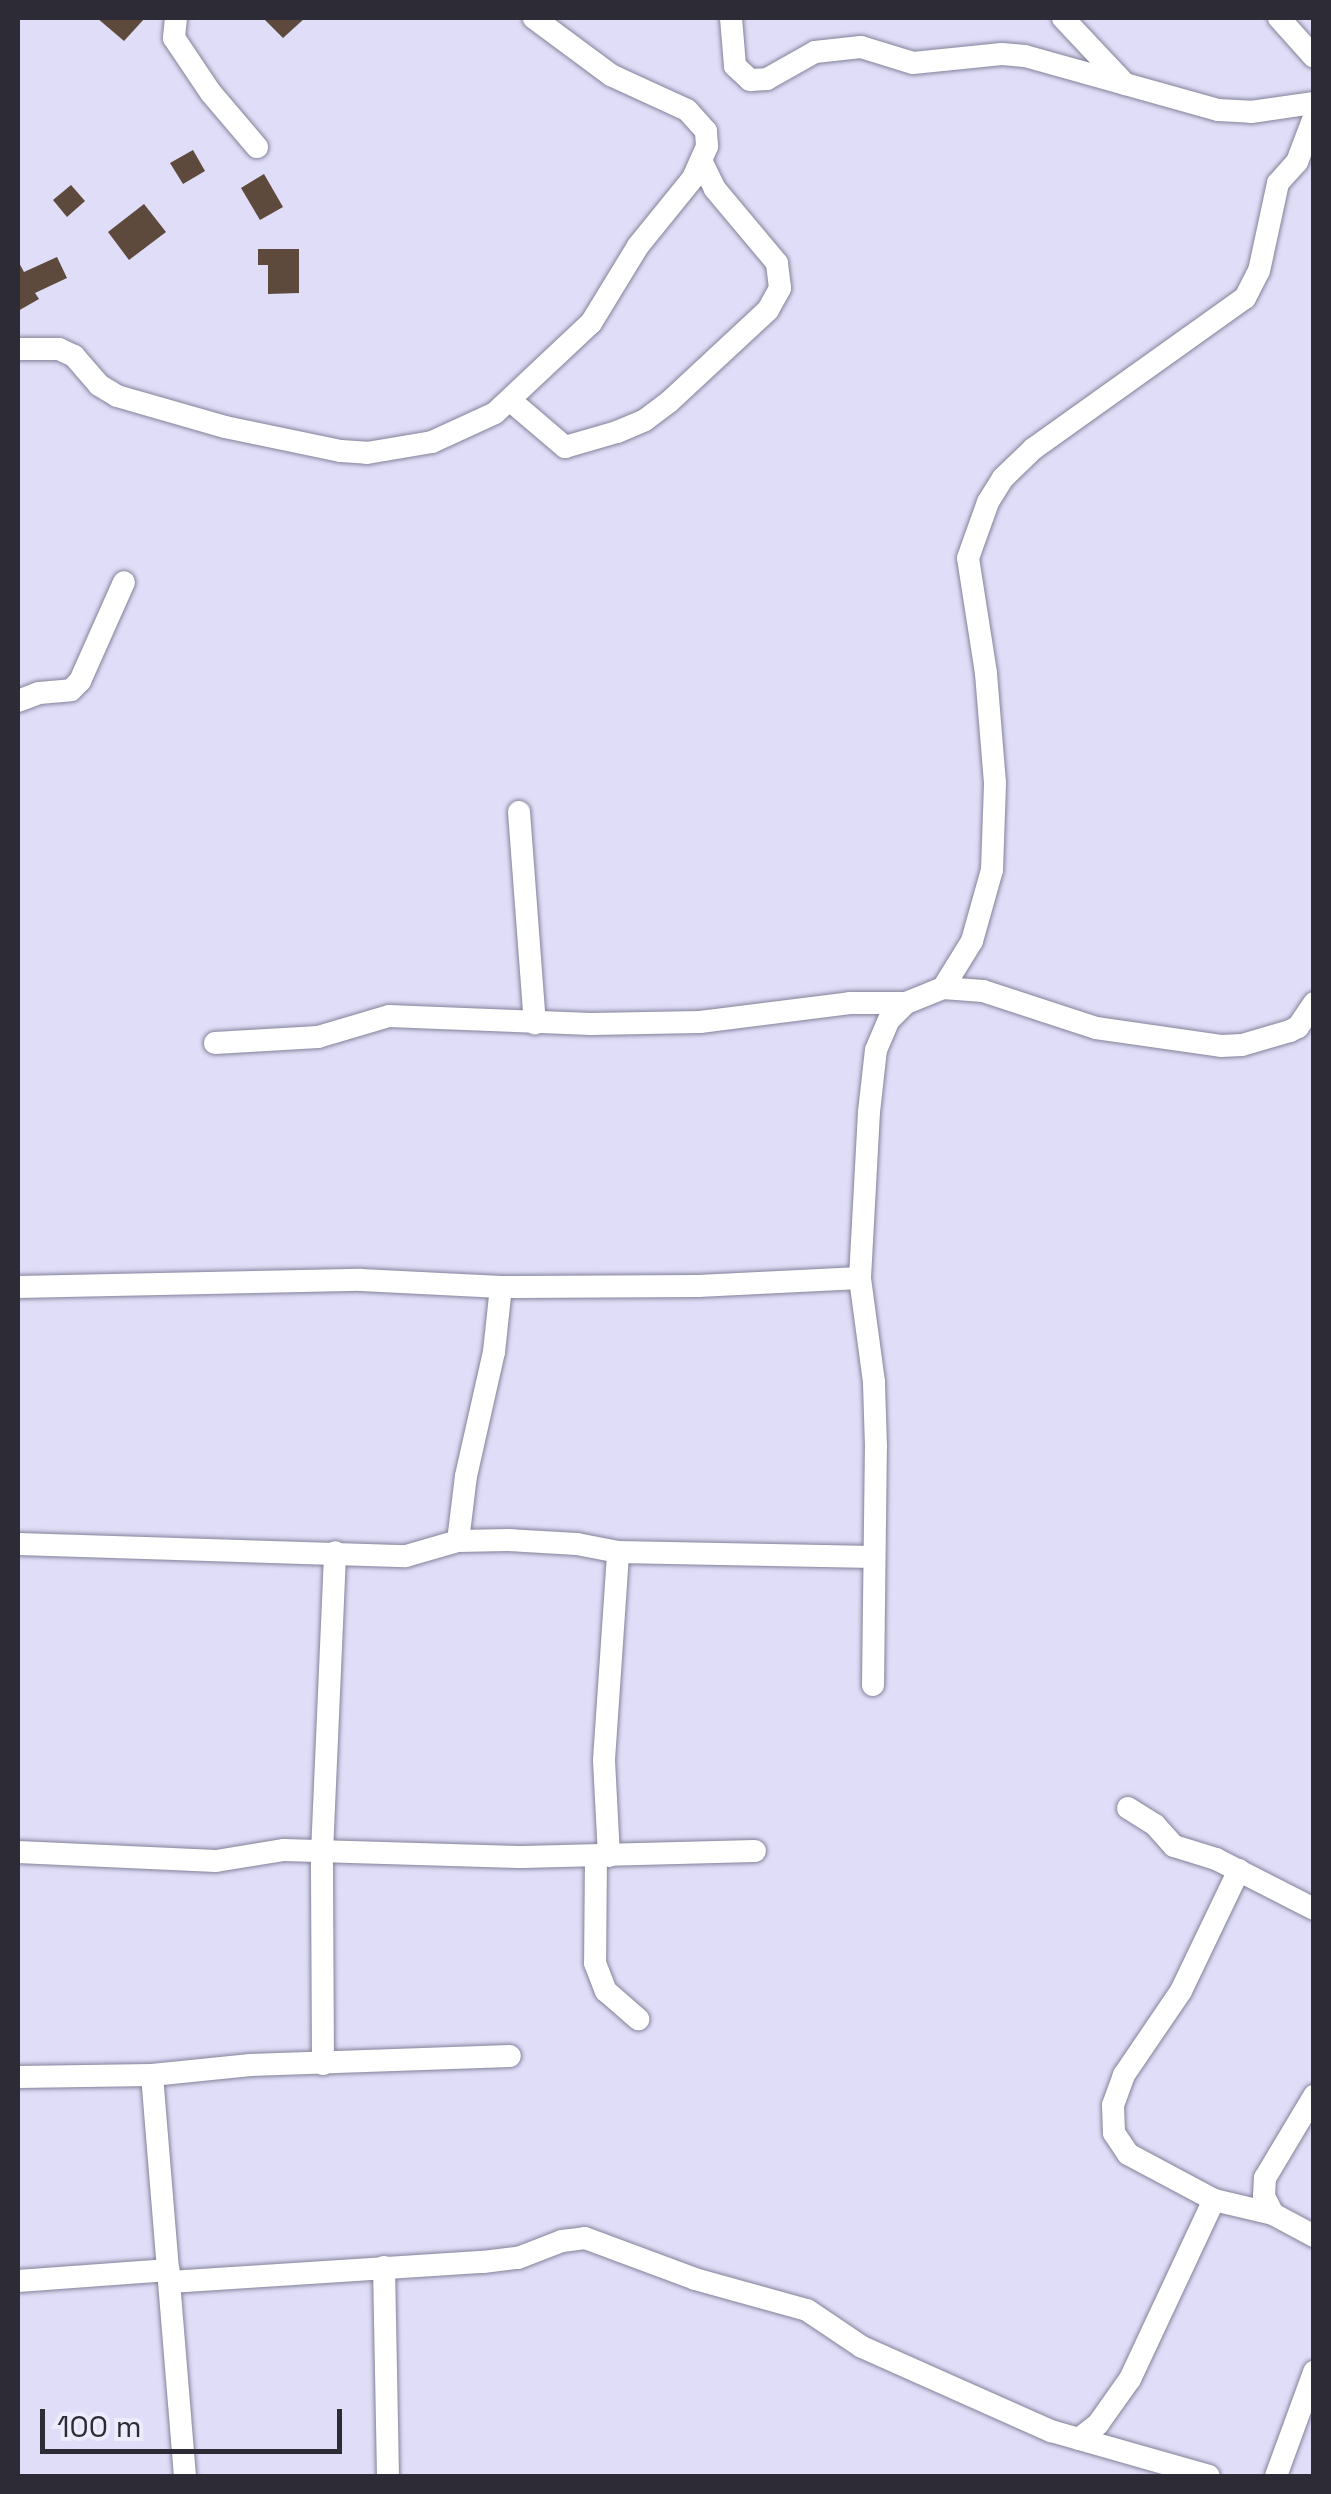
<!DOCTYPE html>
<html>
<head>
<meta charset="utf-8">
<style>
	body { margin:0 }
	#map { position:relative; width:1331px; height:2494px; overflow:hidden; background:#dfddf7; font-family:"Space Grotesk",sans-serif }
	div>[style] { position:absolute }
	.building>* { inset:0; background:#5e4a3c }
	.roads { filter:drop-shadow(0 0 2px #838299) drop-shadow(0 0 2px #838299) }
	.street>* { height:22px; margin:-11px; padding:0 11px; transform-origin:11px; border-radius:11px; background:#fff }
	span { translate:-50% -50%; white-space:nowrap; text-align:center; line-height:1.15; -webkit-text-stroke:10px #ececfc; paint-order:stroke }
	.frame { position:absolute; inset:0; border:20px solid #2d2c36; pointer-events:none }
	.scale { position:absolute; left:40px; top:2409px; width:302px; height:45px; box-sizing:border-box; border:5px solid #2d2c36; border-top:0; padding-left:12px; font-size:30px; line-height:35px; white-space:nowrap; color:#2d2c36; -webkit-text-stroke:8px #ececfc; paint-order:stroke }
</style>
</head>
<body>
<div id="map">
	<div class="building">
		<div style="clip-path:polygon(97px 18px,145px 18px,124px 41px)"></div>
		<div style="clip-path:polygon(263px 18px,305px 18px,283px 38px)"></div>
		<div style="clip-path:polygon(193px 150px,205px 171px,183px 184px,170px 163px)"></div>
		<div style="clip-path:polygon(264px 174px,283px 207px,260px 220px,241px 188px)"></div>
		<div style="clip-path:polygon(71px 185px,85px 201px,67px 217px,53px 200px)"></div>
		<div style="clip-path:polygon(144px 204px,166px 232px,129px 260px,108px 232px)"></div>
		<div style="clip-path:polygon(258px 249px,299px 249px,299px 293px,268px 294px,268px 265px,258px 265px)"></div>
		<div style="clip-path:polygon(57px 257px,67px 278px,35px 293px,39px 299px,18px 311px,18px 261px,24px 272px)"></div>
	</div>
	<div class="roads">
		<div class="street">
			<div style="left:176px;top:18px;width:20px;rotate:96deg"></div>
			<div style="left:174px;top:38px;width:66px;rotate:56.1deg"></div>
			<div style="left:211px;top:93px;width:71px;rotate:49.6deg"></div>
			<div style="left:731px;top:18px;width:48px;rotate:85.2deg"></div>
			<div style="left:735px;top:66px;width:21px;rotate:43deg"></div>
			<div style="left:750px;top:80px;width:17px;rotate:-3deg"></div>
			<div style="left:767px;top:79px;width:55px;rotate:-29.4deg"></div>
			<div style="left:815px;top:52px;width:46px;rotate:-6.2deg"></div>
			<div style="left:861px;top:47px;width:54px;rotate:17.1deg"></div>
			<div style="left:913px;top:63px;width:89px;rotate:-5.8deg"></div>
			<div style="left:1002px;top:54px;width:23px;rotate:5deg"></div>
			<div style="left:1025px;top:56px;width:200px;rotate:15.6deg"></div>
			<div style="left:1218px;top:110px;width:33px;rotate:3deg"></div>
			<div style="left:1251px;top:112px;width:64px;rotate:-8.1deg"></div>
			<div style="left:1063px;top:18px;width:91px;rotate:46.8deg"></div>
			<div style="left:1279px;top:18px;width:52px;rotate:48.1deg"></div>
			<div style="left:18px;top:349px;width:41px"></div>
			<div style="left:59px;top:349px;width:17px;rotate:25deg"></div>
			<div style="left:74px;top:356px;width:38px;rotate:49deg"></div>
			<div style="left:99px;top:385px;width:21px;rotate:31deg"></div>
			<div style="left:117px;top:396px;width:112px;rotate:16deg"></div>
			<div style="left:225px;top:427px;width:118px;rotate:11.7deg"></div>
			<div style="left:341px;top:451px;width:26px;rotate:4deg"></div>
			<div style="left:367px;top:453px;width:66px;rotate:-9.6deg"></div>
			<div style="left:432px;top:442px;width:69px;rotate:-24.7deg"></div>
			<div style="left:495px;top:413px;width:132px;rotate:-43.2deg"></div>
			<div style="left:591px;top:323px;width:90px;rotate:-58.6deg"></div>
			<div style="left:638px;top:246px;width:87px;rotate:-51deg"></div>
			<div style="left:693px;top:178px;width:35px;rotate:-66deg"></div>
			<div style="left:707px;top:146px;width:15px;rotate:-94deg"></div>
			<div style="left:706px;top:131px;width:28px;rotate:-132deg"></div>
			<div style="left:687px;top:110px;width:84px;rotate:-155.3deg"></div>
			<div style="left:611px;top:75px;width:96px;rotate:-143.5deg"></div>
			<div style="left:511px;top:401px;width:71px;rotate:40.4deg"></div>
			<div style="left:565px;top:447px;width:54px;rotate:-16.1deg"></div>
			<div style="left:617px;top:432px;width:30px;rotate:-23deg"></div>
			<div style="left:645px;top:420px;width:30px;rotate:-37deg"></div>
			<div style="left:669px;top:402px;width:135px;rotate:-42.9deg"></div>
			<div style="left:768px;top:310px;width:25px;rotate:-61deg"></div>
			<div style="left:780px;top:288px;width:25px;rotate:-97deg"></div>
			<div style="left:777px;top:263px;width:97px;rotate:-130deg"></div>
			<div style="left:715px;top:189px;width:30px;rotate:-116deg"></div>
			<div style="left:18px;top:701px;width:22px;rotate:-21deg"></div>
			<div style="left:39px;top:693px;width:32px;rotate:-5deg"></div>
			<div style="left:71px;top:690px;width:13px;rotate:-45deg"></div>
			<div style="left:80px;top:681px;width:108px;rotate:-66deg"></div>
			<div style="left:519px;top:812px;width:212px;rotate:85.7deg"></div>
			<div style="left:943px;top:988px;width:40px;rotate:4.3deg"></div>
			<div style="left:983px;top:991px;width:119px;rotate:18.1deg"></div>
			<div style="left:1096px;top:1028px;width:126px;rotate:8.2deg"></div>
			<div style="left:1221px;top:1046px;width:21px;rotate:-3deg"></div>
			<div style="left:1242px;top:1045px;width:50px;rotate:-16.3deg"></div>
			<div style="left:1290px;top:1031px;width:9px;rotate:-27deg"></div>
			<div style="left:1298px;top:1027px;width:29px;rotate:-56deg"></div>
			<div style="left:215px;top:1043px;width:103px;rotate:-3.3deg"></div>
			<div style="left:318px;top:1037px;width:74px;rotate:-16.5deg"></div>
			<div style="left:389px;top:1016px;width:202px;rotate:2.3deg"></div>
			<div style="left:591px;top:1024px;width:109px;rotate:-1.1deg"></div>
			<div style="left:700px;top:1022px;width:151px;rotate:-7.2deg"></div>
			<div style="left:850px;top:1003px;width:56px"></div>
			<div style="left:18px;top:1287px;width:343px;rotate:-1.2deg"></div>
			<div style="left:361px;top:1280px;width:140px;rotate:2.9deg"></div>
			<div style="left:501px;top:1287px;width:197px;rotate:-0.3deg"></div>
			<div style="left:698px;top:1286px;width:162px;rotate:-2.8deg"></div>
			<div style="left:458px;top:1541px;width:65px;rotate:-83deg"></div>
			<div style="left:466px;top:1476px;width:127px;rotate:-77.3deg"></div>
			<div style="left:494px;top:1352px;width:65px;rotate:-83.9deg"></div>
			<div style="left:18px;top:1544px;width:388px;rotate:1.8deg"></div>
			<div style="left:406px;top:1556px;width:54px;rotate:-16.1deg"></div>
			<div style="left:458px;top:1541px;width:50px;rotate:-1.1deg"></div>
			<div style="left:508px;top:1540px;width:69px;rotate:3.3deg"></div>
			<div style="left:577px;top:1544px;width:42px;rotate:11deg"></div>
			<div style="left:618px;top:1552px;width:256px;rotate:1.1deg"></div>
			<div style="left:873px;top:1685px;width:238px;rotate:-89.3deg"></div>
			<div style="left:876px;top:1447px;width:65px;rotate:-91.8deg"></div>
			<div style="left:874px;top:1382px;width:105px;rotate:-97.7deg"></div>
			<div style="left:860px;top:1278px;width:166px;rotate:-86.9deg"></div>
			<div style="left:869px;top:1112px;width:62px;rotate:-83.6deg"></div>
			<div style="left:876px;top:1050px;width:33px;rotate:-67deg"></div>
			<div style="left:889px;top:1020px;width:24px;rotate:-45deg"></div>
			<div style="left:906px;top:1003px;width:40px;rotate:-22deg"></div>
			<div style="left:943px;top:988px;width:55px;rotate:-58.3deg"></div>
			<div style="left:972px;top:941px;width:74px;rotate:-74.3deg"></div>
			<div style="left:992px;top:870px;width:87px;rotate:-88deg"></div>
			<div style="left:995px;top:783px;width:110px;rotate:-94.7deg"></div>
			<div style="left:986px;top:673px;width:116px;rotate:-98.9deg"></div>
			<div style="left:968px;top:558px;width:59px;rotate:-70.3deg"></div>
			<div style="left:988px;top:502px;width:28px;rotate:-58deg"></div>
			<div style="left:1003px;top:478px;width:42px;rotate:-44deg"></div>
			<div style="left:1033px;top:449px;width:260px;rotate:-35.5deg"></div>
			<div style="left:1245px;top:298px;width:30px;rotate:-63deg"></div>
			<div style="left:1259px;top:271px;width:90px;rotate:-77.8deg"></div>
			<div style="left:1278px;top:183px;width:28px;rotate:-48deg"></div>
			<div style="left:1297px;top:162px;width:48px;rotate:-69.3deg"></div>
			<div style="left:1128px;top:1808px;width:32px;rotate:32deg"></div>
			<div style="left:1155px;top:1825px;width:28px;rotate:48deg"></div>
			<div style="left:1174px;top:1846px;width:44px;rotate:17.2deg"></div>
			<div style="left:1216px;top:1859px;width:110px;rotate:27deg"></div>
			<div style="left:18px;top:1852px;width:198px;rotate:2.6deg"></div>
			<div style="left:216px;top:1861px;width:69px;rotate:-9.2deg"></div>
			<div style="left:284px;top:1850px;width:239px;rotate:1.7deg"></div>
			<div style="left:523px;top:1857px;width:232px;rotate:-1.5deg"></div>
			<div style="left:596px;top:1856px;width:107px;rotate:90.5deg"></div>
			<div style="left:595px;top:1963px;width:30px;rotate:69deg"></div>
			<div style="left:606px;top:1991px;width:43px;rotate:41.2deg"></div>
			<div style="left:609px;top:1856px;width:96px;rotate:-93deg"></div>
			<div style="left:604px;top:1760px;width:208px;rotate:-86.1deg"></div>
			<div style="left:1239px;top:1870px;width:134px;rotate:115.6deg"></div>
			<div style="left:1181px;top:1991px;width:102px;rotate:124.2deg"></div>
			<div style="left:1124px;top:2075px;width:32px;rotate:110deg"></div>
			<div style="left:1113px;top:2105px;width:28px;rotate:88deg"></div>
			<div style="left:1114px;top:2133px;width:25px;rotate:56deg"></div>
			<div style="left:1128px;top:2154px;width:98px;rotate:28.1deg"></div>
			<div style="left:1214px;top:2200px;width:61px;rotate:13.3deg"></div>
			<div style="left:1273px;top:2214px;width:47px;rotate:28.2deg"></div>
			<div style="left:323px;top:2064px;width:211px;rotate:-90.3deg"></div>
			<div style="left:322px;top:1853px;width:301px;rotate:-87.5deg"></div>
			<div style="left:152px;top:2075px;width:402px;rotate:85.3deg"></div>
			<div style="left:18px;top:2077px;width:134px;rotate:-0.9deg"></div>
			<div style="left:152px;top:2075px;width:99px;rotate:-5.8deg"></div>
			<div style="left:250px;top:2065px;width:260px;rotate:-2deg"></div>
			<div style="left:1273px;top:2214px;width:20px;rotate:-117deg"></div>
			<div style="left:1264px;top:2196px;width:18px;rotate:-87deg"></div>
			<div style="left:1265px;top:2178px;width:96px;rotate:-59.1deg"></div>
			<div style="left:384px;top:2267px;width:209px;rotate:88.9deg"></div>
			<div style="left:18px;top:2281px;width:151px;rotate:-4.2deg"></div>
			<div style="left:170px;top:2282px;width:314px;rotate:-3.7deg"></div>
			<div style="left:483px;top:2262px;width:35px;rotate:-7deg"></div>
			<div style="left:518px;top:2258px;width:47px;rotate:-21.1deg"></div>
			<div style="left:562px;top:2241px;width:23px;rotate:-7deg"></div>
			<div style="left:585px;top:2238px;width:117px;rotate:20.4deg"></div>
			<div style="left:695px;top:2279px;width:116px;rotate:15.5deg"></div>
			<div style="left:807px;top:2310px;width:66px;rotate:33.9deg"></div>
			<div style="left:862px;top:2347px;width:207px;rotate:24deg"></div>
			<div style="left:1051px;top:2431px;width:164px;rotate:15.9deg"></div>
			<div style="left:1079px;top:2439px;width:24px;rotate:-38deg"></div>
			<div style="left:1098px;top:2424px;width:55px;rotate:-54.6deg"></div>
			<div style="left:1130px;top:2379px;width:198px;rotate:-64.9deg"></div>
			<div style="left:1276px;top:2476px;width:111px;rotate:-69.9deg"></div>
		</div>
	</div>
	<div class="frame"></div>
	<div class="scale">100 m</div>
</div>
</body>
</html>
